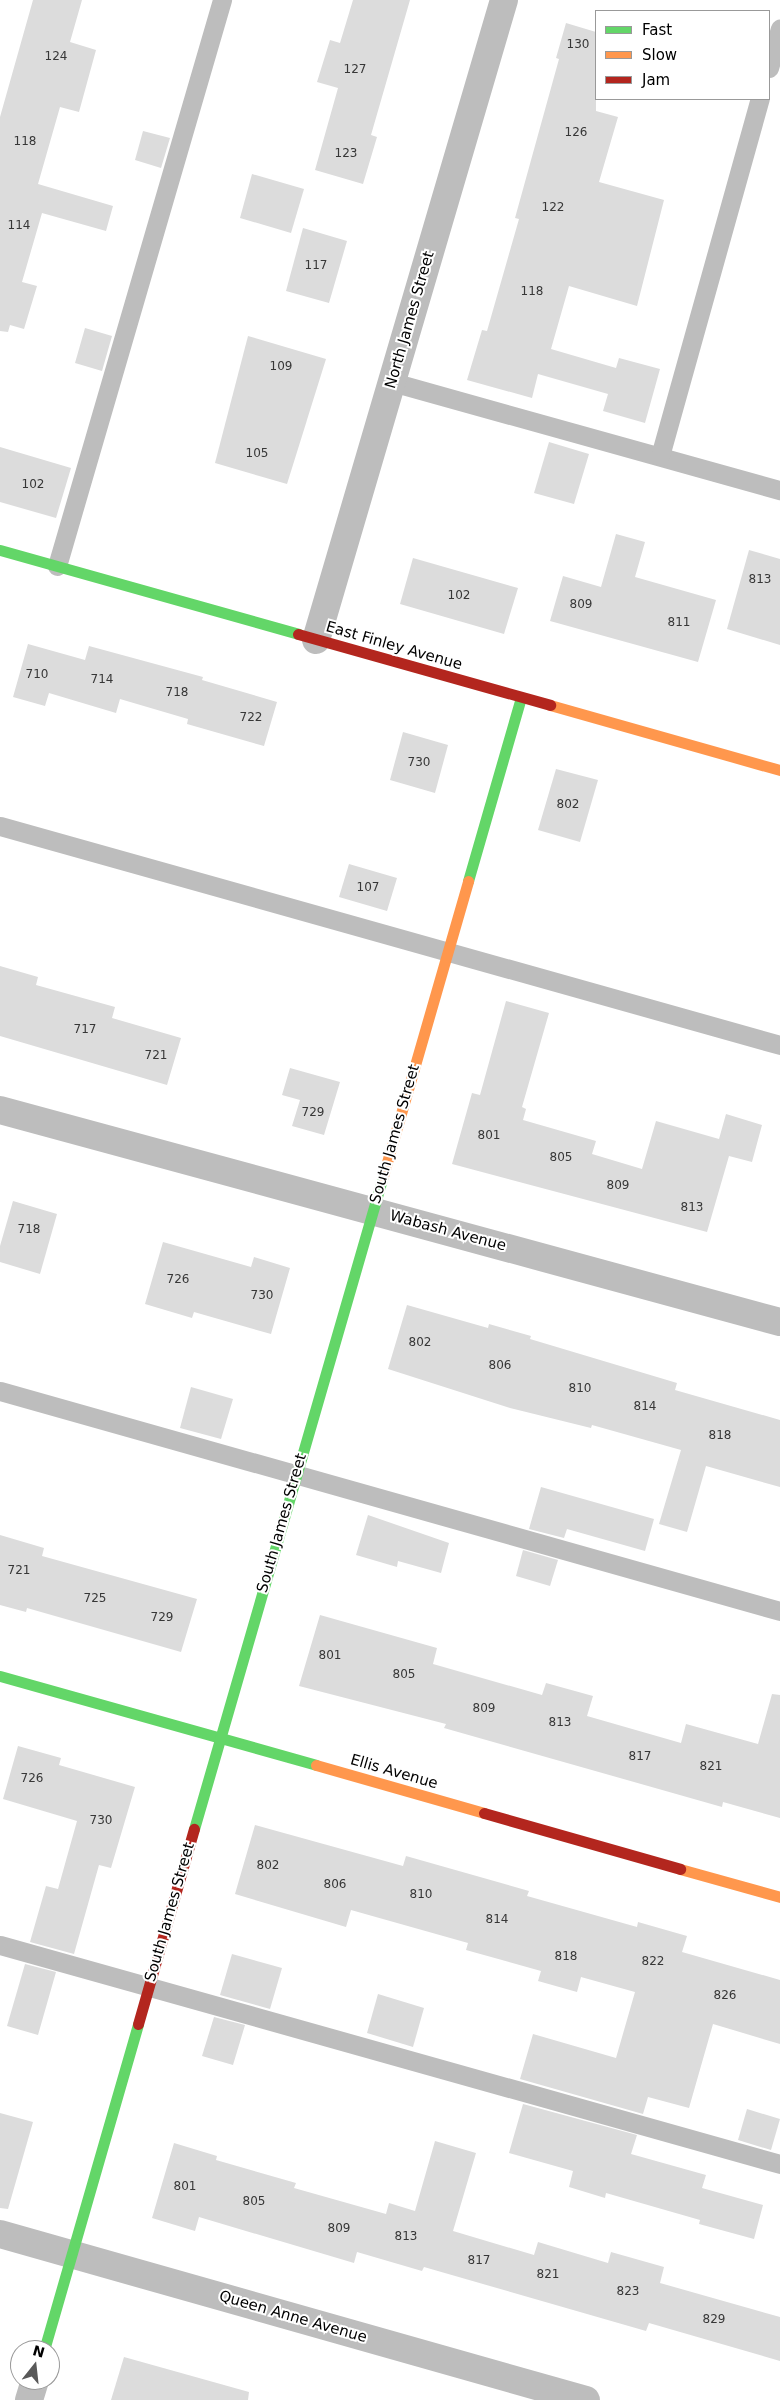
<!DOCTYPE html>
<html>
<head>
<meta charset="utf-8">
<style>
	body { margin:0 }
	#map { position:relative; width:780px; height:2400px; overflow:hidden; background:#fff; font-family:"DejaVu Sans",sans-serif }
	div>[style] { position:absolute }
	.building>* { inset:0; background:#dcdcdc }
	.lane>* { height:19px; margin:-9.5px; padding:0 9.5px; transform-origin:9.5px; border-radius:9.5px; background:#bdbdbd }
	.street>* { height:28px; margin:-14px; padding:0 14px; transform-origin:14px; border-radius:14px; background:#bdbdbd }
	.fast>* { height:11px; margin:-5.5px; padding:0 5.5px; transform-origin:5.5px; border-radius:5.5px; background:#63d668 }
	.slow>* { height:11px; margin:-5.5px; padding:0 5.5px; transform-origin:5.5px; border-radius:5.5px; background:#ff974d }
	.jam>* { height:11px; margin:-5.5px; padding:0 5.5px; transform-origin:5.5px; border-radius:5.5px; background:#b3261e }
	span { translate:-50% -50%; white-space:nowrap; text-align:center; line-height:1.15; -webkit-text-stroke:4px #fff; paint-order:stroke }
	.number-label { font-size:12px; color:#373737 }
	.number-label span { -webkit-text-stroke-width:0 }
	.street-label { font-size:15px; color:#000 }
	.legend { position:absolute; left:595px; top:10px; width:175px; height:90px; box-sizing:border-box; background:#fff; border:1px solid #999; margin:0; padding:6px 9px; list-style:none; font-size:15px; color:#000 }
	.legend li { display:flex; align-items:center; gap:10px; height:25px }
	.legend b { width:25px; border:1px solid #999 }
	.north { position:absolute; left:10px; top:2340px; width:50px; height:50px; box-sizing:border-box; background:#fff; border:1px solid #999; border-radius:50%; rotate:16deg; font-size:14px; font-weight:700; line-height:20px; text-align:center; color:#000 }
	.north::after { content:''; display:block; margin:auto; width:18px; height:22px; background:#595959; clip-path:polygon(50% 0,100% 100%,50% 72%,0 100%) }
</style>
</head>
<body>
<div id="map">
	<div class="building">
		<div style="clip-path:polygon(33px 0,82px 0,70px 42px,96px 50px,79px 112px,60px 107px,38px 184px,113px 206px,106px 231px,42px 213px,22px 282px,37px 286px,24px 329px,10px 325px,8px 332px,0 331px,0 117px)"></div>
		<div style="clip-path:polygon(353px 0,410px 0,371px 135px,377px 137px,363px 184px,315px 170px,338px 88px,317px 82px,330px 40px,340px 43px)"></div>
		<div style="clip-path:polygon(566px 23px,596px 32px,596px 111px,618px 117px,599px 182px,664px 200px,637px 306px,569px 286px,551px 349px,616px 368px,619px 358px,660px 369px,645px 423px,603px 411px,608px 394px,538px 374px,532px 398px,467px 380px,482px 330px,487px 331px,519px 219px,515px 218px,559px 59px,556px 58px)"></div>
		<div style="clip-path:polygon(143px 131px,170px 138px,161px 168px,135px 160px)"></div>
		<div style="clip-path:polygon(252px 174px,304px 189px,291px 233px,240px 218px)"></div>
		<div style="clip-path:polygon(303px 228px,347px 241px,329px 303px,286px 291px)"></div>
		<div style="clip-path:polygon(85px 328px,112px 336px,102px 371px,75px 363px)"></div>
		<div style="clip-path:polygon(248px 336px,326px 359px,287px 484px,215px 463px)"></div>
		<div style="clip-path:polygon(549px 442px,589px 454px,574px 504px,534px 493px)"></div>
		<div style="clip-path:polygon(0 447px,71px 468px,56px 518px,0 502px)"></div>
		<div style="clip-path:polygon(616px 534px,645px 542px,635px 577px,716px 600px,698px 662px,550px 621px,563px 576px,601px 587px)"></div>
		<div style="clip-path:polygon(749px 550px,780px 559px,780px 645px,727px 629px)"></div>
		<div style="clip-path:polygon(413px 558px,518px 588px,504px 634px,400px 604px)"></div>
		<div style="clip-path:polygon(28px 644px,85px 660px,89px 646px,203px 677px,202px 680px,277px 702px,264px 746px,187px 724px,188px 719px,120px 699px,116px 713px,49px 693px,45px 706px,13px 697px)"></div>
		<div style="clip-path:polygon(403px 732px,448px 745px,435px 793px,390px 780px)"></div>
		<div style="clip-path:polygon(556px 769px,598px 780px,580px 842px,538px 830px)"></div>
		<div style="clip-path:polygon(349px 864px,397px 878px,387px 911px,339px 897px)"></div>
		<div style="clip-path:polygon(0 966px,38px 977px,36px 985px,115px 1007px,112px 1018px,181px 1038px,167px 1085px,0 1036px)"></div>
		<div style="clip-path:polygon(506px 1001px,549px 1013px,522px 1107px,526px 1109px,523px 1120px,596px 1141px,592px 1154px,642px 1169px,656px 1121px,719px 1139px,726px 1114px,762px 1125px,752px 1162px,729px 1156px,707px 1232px,452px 1164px,472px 1093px,480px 1095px)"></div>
		<div style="clip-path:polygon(290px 1068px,340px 1082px,324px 1135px,292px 1126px,300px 1100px,282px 1095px)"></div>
		<div style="clip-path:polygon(13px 1201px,57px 1214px,40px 1274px,0 1262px,0 1246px)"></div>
		<div style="clip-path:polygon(163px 1242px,251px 1267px,254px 1257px,290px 1268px,271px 1334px,194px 1312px,192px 1318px,145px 1304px)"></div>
		<div style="clip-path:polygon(407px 1305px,488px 1328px,489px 1324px,531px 1336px,530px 1339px,677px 1383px,675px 1390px,780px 1420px,780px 1487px,706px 1466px,687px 1532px,659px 1524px,681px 1450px,592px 1425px,591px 1428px,510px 1408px,388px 1369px)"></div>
		<div style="clip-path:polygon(191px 1387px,233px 1399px,221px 1439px,180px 1428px)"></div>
		<div style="clip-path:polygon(541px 1487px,654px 1519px,645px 1551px,567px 1529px,564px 1538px,529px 1529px)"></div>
		<div style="clip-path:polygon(368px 1515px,449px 1543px,441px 1573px,398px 1561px,397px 1567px,356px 1555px)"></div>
		<div style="clip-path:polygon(0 1535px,44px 1548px,42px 1556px,197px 1599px,181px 1652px,27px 1608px,26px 1612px,0 1605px)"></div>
		<div style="clip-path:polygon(523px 1550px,558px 1560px,550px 1586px,516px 1576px)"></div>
		<div style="clip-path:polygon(320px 1615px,437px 1648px,433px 1664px,542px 1695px,546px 1683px,593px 1696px,587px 1716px,681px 1743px,686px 1724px,758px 1744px,772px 1694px,780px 1695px,780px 1818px,723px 1802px,722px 1807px,444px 1728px,446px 1724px,299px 1686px)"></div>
		<div style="clip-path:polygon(18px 1746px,61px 1758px,59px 1765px,135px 1787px,111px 1868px,99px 1865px,74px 1954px,30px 1942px,46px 1886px,58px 1889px,77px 1821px,3px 1799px)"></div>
		<div style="clip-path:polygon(255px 1825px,403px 1866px,406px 1856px,529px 1891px,527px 1896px,637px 1927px,638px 1922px,687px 1936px,682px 1952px,780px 1980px,780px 2044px,713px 2024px,689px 2108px,648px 2097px,643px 2114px,520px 2079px,533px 2034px,616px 2058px,635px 1992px,581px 1977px,577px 1992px,538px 1981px,541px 1971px,466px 1950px,468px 1943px,351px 1910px,346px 1927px,235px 1894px)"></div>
		<div style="clip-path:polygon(232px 1954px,282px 1968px,270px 2009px,220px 1995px)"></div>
		<div style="clip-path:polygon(25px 1964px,56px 1972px,38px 2035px,7px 2026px)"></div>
		<div style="clip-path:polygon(378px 1994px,424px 2008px,413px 2047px,367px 2033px)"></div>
		<div style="clip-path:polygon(214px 2017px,245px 2025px,233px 2065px,202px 2056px)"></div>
		<div style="clip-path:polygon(523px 2104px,637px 2135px,631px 2154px,706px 2175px,702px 2188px,763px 2205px,754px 2239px,699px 2224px,700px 2220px,606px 2193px,605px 2198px,569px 2187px,573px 2171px,509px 2153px)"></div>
		<div style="clip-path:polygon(747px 2109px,780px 2119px,771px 2150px,738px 2140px)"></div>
		<div style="clip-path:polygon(0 2113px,33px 2122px,8px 2209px,0 2208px)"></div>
		<div style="clip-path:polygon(435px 2141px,476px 2153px,453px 2231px,534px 2255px,538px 2242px,608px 2263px,611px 2252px,664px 2267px,660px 2283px,780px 2317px,780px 2361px,649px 2323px,646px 2331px,424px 2267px,422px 2271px,357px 2252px,354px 2263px,199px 2217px,195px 2231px,152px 2218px,174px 2143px,217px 2156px,216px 2160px,296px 2183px,294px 2188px,386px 2214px,389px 2203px,415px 2211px)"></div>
		<div style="clip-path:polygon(124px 2357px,249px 2392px,248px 2400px,111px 2400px)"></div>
	</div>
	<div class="lane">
		<div style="left:769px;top:68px;width:41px;rotate:-74.6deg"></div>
		<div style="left:392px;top:382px;width:403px;rotate:15.6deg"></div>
		<div style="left:660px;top:456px;width:371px;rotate:-74.4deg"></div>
		<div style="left:57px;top:566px;width:590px;rotate:-73.75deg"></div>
		<div style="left:0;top:826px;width:810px;rotate:15.68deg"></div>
		<div style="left:0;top:1391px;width:810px;rotate:15.75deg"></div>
		<div style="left:0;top:1945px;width:810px;rotate:15.68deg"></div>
	</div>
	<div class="street">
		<div style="left:316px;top:640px;width:667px;rotate:-73.63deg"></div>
		<div style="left:0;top:1110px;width:808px;rotate:15.21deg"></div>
		<div style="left:0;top:2234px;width:609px;rotate:15.82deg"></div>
		<div style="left:29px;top:2400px;width:21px;rotate:-73deg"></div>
	</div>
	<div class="fast">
		<div style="left:0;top:550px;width:310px;rotate:15.7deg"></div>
		<div style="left:468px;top:881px;width:191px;rotate:-73.9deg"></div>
		<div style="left:0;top:1676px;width:328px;rotate:15.7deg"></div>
		<div style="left:194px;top:1829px;width:680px;rotate:-73.86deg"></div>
		<div style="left:44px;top:2350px;width:339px;rotate:-73.9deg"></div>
	</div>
	<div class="slow">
		<div style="left:550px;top:705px;width:239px;rotate:15.8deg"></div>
		<div style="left:383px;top:1176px;width:307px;rotate:-73.9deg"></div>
		<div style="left:316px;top:1765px;width:175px;rotate:15.9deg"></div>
		<div style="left:680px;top:1869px;width:104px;rotate:15.6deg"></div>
	</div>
	<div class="jam">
		<div style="left:298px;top:634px;width:262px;rotate:15.7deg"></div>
		<div style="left:484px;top:1813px;width:204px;rotate:15.9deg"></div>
		<div style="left:138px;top:2024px;width:203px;rotate:-74deg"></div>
	</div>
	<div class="number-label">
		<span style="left:578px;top:45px">130</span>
		<span style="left:56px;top:57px">124</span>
		<span style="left:355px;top:70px">127</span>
		<span style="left:576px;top:133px">126</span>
		<span style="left:25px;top:142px">118</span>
		<span style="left:346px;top:154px">123</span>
		<span style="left:553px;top:208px">122</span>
		<span style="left:19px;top:226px">114</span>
		<span style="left:316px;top:266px">117</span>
		<span style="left:532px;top:292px">118</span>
		<span style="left:281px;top:367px">109</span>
		<span style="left:257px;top:454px">105</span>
		<span style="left:33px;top:485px">102</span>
		<span style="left:760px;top:580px">813</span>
		<span style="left:459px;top:596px">102</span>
		<span style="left:581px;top:605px">809</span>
		<span style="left:679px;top:623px">811</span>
		<span style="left:37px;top:675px">710</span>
		<span style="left:102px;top:680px">714</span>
		<span style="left:177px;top:693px">718</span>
		<span style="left:251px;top:718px">722</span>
		<span style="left:419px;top:763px">730</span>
		<span style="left:568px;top:805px">802</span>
		<span style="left:368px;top:888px">107</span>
		<span style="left:85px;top:1030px">717</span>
		<span style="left:156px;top:1056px">721</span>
		<span style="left:313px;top:1113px">729</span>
		<span style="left:489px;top:1136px">801</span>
		<span style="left:561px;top:1158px">805</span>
		<span style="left:618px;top:1186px">809</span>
		<span style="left:692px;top:1208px">813</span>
		<span style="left:29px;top:1230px">718</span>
		<span style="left:178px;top:1280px">726</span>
		<span style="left:262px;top:1296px">730</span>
		<span style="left:420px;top:1343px">802</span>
		<span style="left:500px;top:1366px">806</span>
		<span style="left:580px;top:1389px">810</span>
		<span style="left:645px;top:1407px">814</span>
		<span style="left:720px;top:1436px">818</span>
		<span style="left:19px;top:1571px">721</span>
		<span style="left:95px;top:1599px">725</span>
		<span style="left:162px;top:1618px">729</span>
		<span style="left:330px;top:1656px">801</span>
		<span style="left:404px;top:1675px">805</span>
		<span style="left:484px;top:1709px">809</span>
		<span style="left:560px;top:1723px">813</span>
		<span style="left:640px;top:1757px">817</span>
		<span style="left:711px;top:1767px">821</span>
		<span style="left:32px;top:1779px">726</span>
		<span style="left:101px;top:1821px">730</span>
		<span style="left:268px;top:1866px">802</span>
		<span style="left:335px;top:1885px">806</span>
		<span style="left:421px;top:1895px">810</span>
		<span style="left:497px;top:1920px">814</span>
		<span style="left:566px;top:1957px">818</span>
		<span style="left:653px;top:1962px">822</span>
		<span style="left:725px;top:1996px">826</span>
		<span style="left:185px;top:2187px">801</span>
		<span style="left:254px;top:2202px">805</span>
		<span style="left:339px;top:2229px">809</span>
		<span style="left:406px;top:2237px">813</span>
		<span style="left:479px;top:2261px">817</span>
		<span style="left:548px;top:2275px">821</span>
		<span style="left:628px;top:2292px">823</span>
		<span style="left:714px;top:2320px">829</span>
	</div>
	<div class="street-label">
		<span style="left:410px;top:320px;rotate:-74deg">North James Street</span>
		<span style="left:394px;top:646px;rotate:16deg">East Finley Avenue</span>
		<span style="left:395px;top:1134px;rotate:-74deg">South James Street</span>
		<span style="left:448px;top:1231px;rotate:15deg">Wabash Avenue</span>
		<span style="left:282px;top:1523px;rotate:-74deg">South James Street</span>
		<span style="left:394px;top:1772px;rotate:16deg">Ellis Avenue</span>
		<span style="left:170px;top:1912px;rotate:-74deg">South James Street</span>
		<span style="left:293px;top:2317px;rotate:16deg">Queen Anne Avenue</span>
	</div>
	<ul class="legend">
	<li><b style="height:6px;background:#63d668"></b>Fast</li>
	<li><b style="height:6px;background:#ff974d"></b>Slow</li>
	<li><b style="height:6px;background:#b3261e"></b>Jam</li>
	</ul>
	<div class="north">N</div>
</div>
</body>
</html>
